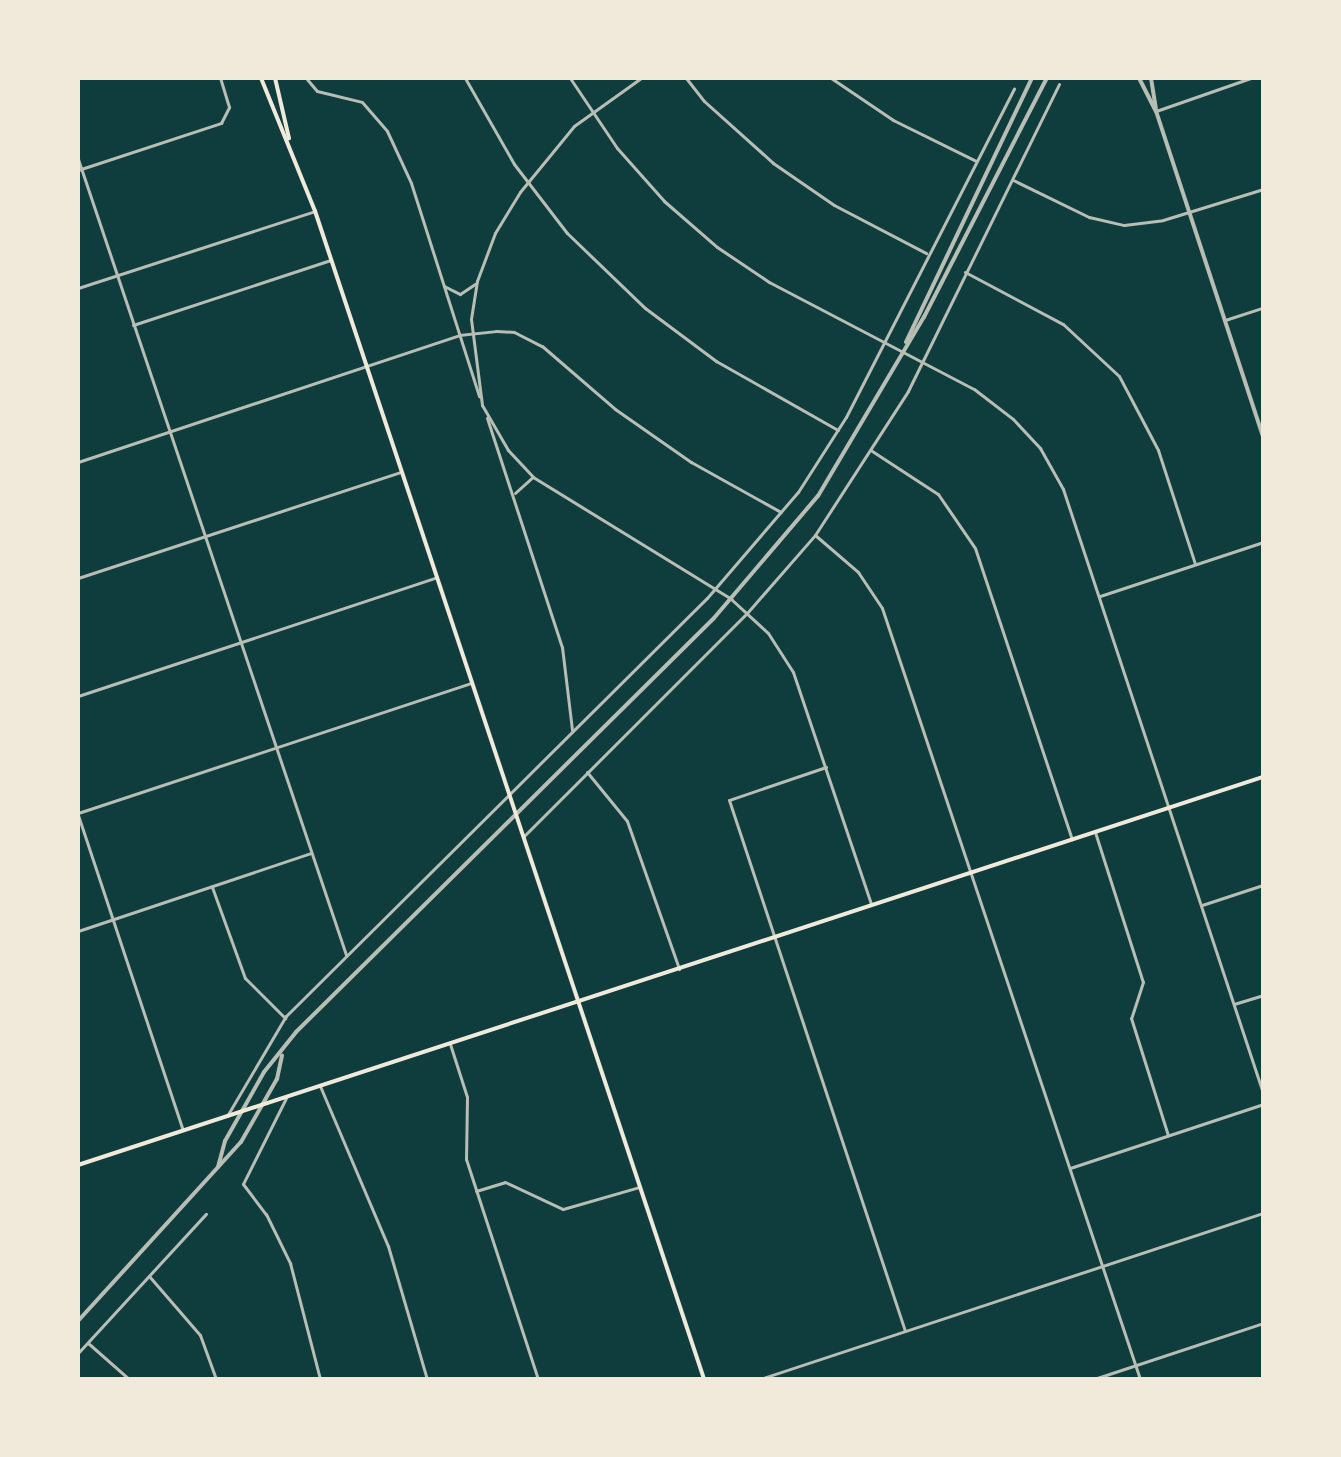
<!DOCTYPE html>
<html>
<head>
<meta charset="utf-8">
<style>
	body { margin:0 }
	#map { position:relative; width:1341px; height:1457px; overflow:hidden; background:#0f3d3e; font-family:"PT Serif",serif }
	div>[style] { position:absolute }
	.minor>* { height:3px; margin:-1.5px; padding:0 1.5px; transform-origin:1.5px; border-radius:1.5px; background:#b8beb3 }
	.tertiary>* { height:4px; margin:-2px; padding:0 2px; transform-origin:2px; border-radius:2px; background:#b8beb3 }
	.secondary>* { height:4px; margin:-2px; padding:0 2px; transform-origin:2px; border-radius:2px; background:#f1e9da }
	span { translate:-50% -50%; white-space:nowrap; text-align:center; line-height:1.15; -webkit-text-stroke:8px #f1e9da; paint-order:stroke }
	.frame { position:absolute; inset:0; border:80px solid #f1e9da; pointer-events:none }
</style>
</head>
<body>
<div id="map">
	<div class="minor">
		<div style="left:306px;top:78px;width:17px;rotate:50deg"></div>
		<div style="left:317px;top:91px;width:46px;rotate:13.7deg"></div>
		<div style="left:362px;top:102px;width:38px;rotate:49deg"></div>
		<div style="left:387px;top:131px;width:57px;rotate:65.2deg"></div>
		<div style="left:411px;top:183px;width:224px;rotate:72.3deg"></div>
		<div style="left:465px;top:78px;width:99px;rotate:60.3deg"></div>
		<div style="left:514px;top:164px;width:87px;rotate:52.5deg"></div>
		<div style="left:567px;top:233px;width:108px;rotate:43.9deg"></div>
		<div style="left:645px;top:308px;width:89px;rotate:36.7deg"></div>
		<div style="left:716px;top:361px;width:140px;rotate:29.5deg"></div>
		<div style="left:570px;top:78px;width:84px;rotate:56.1deg"></div>
		<div style="left:617px;top:148px;width:71px;rotate:48.4deg"></div>
		<div style="left:664px;top:201px;width:70px;rotate:41deg"></div>
		<div style="left:717px;top:247px;width:63px;rotate:33.9deg"></div>
		<div style="left:769px;top:282px;width:231px;rotate:27.6deg"></div>
		<div style="left:974px;top:389px;width:49px;rotate:37.6deg"></div>
		<div style="left:1013px;top:419px;width:40px;rotate:47deg"></div>
		<div style="left:1040px;top:448px;width:47px;rotate:60.7deg"></div>
		<div style="left:1063px;top:489px;width:636px;rotate:71.68deg"></div>
		<div style="left:641px;top:78px;width:82px;rotate:144.4deg"></div>
		<div style="left:574px;top:126px;width:85px;rotate:129.3deg"></div>
		<div style="left:520px;top:192px;width:48px;rotate:121.4deg"></div>
		<div style="left:495px;top:233px;width:51px;rotate:110.6deg"></div>
		<div style="left:477px;top:281px;width:38px;rotate:99deg"></div>
		<div style="left:471px;top:319px;width:87px;rotate:82.7deg"></div>
		<div style="left:482px;top:405px;width:52px;rotate:60deg"></div>
		<div style="left:508px;top:450px;width:37px;rotate:47deg"></div>
		<div style="left:533px;top:477px;width:233px;rotate:31.6deg"></div>
		<div style="left:731px;top:599px;width:50px;rotate:42.6deg"></div>
		<div style="left:768px;top:633px;width:46px;rotate:57.3deg"></div>
		<div style="left:793px;top:672px;width:245px;rotate:71.4deg"></div>
		<div style="left:686px;top:78px;width:29px;rotate:52deg"></div>
		<div style="left:704px;top:101px;width:93px;rotate:41.9deg"></div>
		<div style="left:773px;top:163px;width:74px;rotate:34.5deg"></div>
		<div style="left:834px;top:205px;width:104px;rotate:27.6deg"></div>
		<div style="left:831px;top:78px;width:75px;rotate:34.1deg"></div>
		<div style="left:893px;top:120px;width:93px;rotate:26.3deg"></div>
		<div style="left:1156px;top:111px;width:101px;rotate:-19.2deg"></div>
		<div style="left:78px;top:159px;width:840px;rotate:71.39deg"></div>
		<div style="left:78px;top:170px;width:151px;rotate:-18.2deg"></div>
		<div style="left:221px;top:123px;width:18px;rotate:-63deg"></div>
		<div style="left:229px;top:107px;width:30px;rotate:-107deg"></div>
		<div style="left:1013px;top:180px;width:85px;rotate:26deg"></div>
		<div style="left:1089px;top:217px;width:36px;rotate:13deg"></div>
		<div style="left:1124px;top:225px;width:39px;rotate:-7deg"></div>
		<div style="left:1163px;top:220px;width:105px;rotate:-17.2deg"></div>
		<div style="left:965px;top:272px;width:111px;rotate:28deg"></div>
		<div style="left:1063px;top:324px;width:76px;rotate:42.9deg"></div>
		<div style="left:1119px;top:376px;width:84px;rotate:62.2deg"></div>
		<div style="left:1158px;top:450px;width:120px;rotate:72deg"></div>
		<div style="left:444px;top:286px;width:18px;rotate:27deg"></div>
		<div style="left:460px;top:294px;width:18px;rotate:-34deg"></div>
		<div style="left:78px;top:288px;width:249px;rotate:-18deg"></div>
		<div style="left:1225px;top:320px;width:40px;rotate:-18deg"></div>
		<div style="left:133px;top:325px;width:208px;rotate:-18.2deg"></div>
		<div style="left:487px;top:418px;width:241px;rotate:71.9deg"></div>
		<div style="left:562px;top:647px;width:84px;rotate:83.1deg"></div>
		<div style="left:872px;top:451px;width:79px;rotate:33.1deg"></div>
		<div style="left:938px;top:494px;width:65px;rotate:55.6deg"></div>
		<div style="left:975px;top:548px;width:307px;rotate:71.6deg"></div>
		<div style="left:78px;top:462px;width:402px;rotate:-18.4deg"></div>
		<div style="left:459px;top:335px;width:37px;rotate:-6deg"></div>
		<div style="left:496px;top:331px;width:18px;rotate:3deg"></div>
		<div style="left:514px;top:332px;width:31px;rotate:27deg"></div>
		<div style="left:542px;top:346px;width:96px;rotate:40.8deg"></div>
		<div style="left:615px;top:409px;width:93px;rotate:34.9deg"></div>
		<div style="left:691px;top:462px;width:103px;rotate:29.1deg"></div>
		<div style="left:515px;top:493px;width:24px;rotate:-42deg"></div>
		<div style="left:815px;top:535px;width:57px;rotate:40.7deg"></div>
		<div style="left:858px;top:572px;width:43px;rotate:56.3deg"></div>
		<div style="left:882px;top:608px;width:813px;rotate:71.5deg"></div>
		<div style="left:78px;top:578px;width:340px;rotate:-18.2deg"></div>
		<div style="left:1100px;top:596px;width:172px;rotate:-18.3deg"></div>
		<div style="left:78px;top:696px;width:376px;rotate:-18.3deg"></div>
		<div style="left:826px;top:767px;width:102px;rotate:161.2deg"></div>
		<div style="left:729px;top:800px;width:559px;rotate:71.66deg"></div>
		<div style="left:587px;top:772px;width:63px;rotate:50.8deg"></div>
		<div style="left:627px;top:821px;width:157px;rotate:70.6deg"></div>
		<div style="left:78px;top:813px;width:412px;rotate:-18.3deg"></div>
		<div style="left:78px;top:815px;width:332px;rotate:71.6deg"></div>
		<div style="left:1095px;top:832px;width:157px;rotate:72.3deg"></div>
		<div style="left:1143px;top:982px;width:38px;rotate:108deg"></div>
		<div style="left:1131px;top:1018px;width:123px;rotate:72.5deg"></div>
		<div style="left:524px;top:836px;width:315px;rotate:-45deg"></div>
		<div style="left:747px;top:613px;width:103px;rotate:-48.9deg"></div>
		<div style="left:815px;top:535px;width:171px;rotate:-57.1deg"></div>
		<div style="left:908px;top:391px;width:342px;rotate:-63.8deg"></div>
		<div style="left:212px;top:887px;width:97px;rotate:70.1deg"></div>
		<div style="left:245px;top:978px;width:57px;rotate:45deg"></div>
		<div style="left:1202px;top:905px;width:64px;rotate:-18.2deg"></div>
		<div style="left:78px;top:931px;width:246px;rotate:-18.5deg"></div>
		<div style="left:1234px;top:1004px;width:30px;rotate:-17deg"></div>
		<div style="left:450px;top:1044px;width:56px;rotate:72.2deg"></div>
		<div style="left:467px;top:1097px;width:62px;rotate:90.9deg"></div>
		<div style="left:466px;top:1159px;width:231px;rotate:71.9deg"></div>
		<div style="left:320px;top:1086px;width:174px;rotate:67deg"></div>
		<div style="left:388px;top:1246px;width:139px;rotate:73.7deg"></div>
		<div style="left:287px;top:1096px;width:98px;rotate:116.6deg"></div>
		<div style="left:243px;top:1184px;width:38px;rotate:53deg"></div>
		<div style="left:266px;top:1214px;width:55px;rotate:63.9deg"></div>
		<div style="left:290px;top:1263px;width:120px;rotate:75.5deg"></div>
		<div style="left:227px;top:1116px;width:116px;rotate:-59.5deg"></div>
		<div style="left:286px;top:1016px;width:593px;rotate:-44.8deg"></div>
		<div style="left:707px;top:598px;width:140px;rotate:-49.4deg"></div>
		<div style="left:798px;top:492px;width:89px;rotate:-57.4deg"></div>
		<div style="left:846px;top:417px;width:369px;rotate:-62.9deg"></div>
		<div style="left:1070px;top:1168px;width:203px;rotate:-18.3deg"></div>
		<div style="left:476px;top:1191px;width:30px;rotate:-17deg"></div>
		<div style="left:505px;top:1182px;width:64px;rotate:25deg"></div>
		<div style="left:563px;top:1209px;width:79px;rotate:-16.1deg"></div>
		<div style="left:149px;top:1276px;width:78px;rotate:49.2deg"></div>
		<div style="left:200px;top:1335px;width:47px;rotate:70deg"></div>
		<div style="left:88px;top:1343px;width:55px;rotate:41.3deg"></div>
		<div style="left:78px;top:1353px;width:189px;rotate:-47.4deg"></div>
		<div style="left:760px;top:1379px;width:530px;rotate:-18.26deg"></div>
		<div style="left:1094px;top:1379px;width:178px;rotate:-18.3deg"></div>
	</div>
	<div class="tertiary">
		<div style="left:1139px;top:78px;width:37px;rotate:63deg"></div>
		<div style="left:1156px;top:111px;width:343px;rotate:71.8deg"></div>
		<div style="left:1151px;top:78px;width:31px;rotate:81deg"></div>
		<div style="left:906px;top:342px;width:293px;rotate:-64.5deg"></div>
		<div style="left:218px;top:1167px;width:27px;rotate:-75deg"></div>
		<div style="left:225px;top:1141px;width:79px;rotate:-60.5deg"></div>
		<div style="left:264px;top:1072px;width:51px;rotate:-51.3deg"></div>
		<div style="left:296px;top:1032px;width:588px;rotate:-44.72deg"></div>
		<div style="left:714px;top:618px;width:160px;rotate:-49.6deg"></div>
		<div style="left:818px;top:496px;width:208px;rotate:-59.4deg"></div>
		<div style="left:924px;top:317px;width:269px;rotate:-62.8deg"></div>
		<div style="left:78px;top:1321px;width:242px;rotate:-47.7deg"></div>
		<div style="left:241px;top:1142px;width:73px;rotate:-60.3deg"></div>
		<div style="left:277px;top:1079px;width:24px;rotate:-78deg"></div>
	</div>
	<div class="secondary">
		<div style="left:261px;top:78px;width:144px;rotate:67.9deg"></div>
		<div style="left:315px;top:211px;width:1231px;rotate:71.58deg"></div>
		<div style="left:275px;top:78px;width:62px;rotate:76.9deg"></div>
		<div style="left:78px;top:1165px;width:1247px;rotate:-18.13deg"></div>
	</div>
	<div class="frame"></div>
</div>
</body>
</html>
